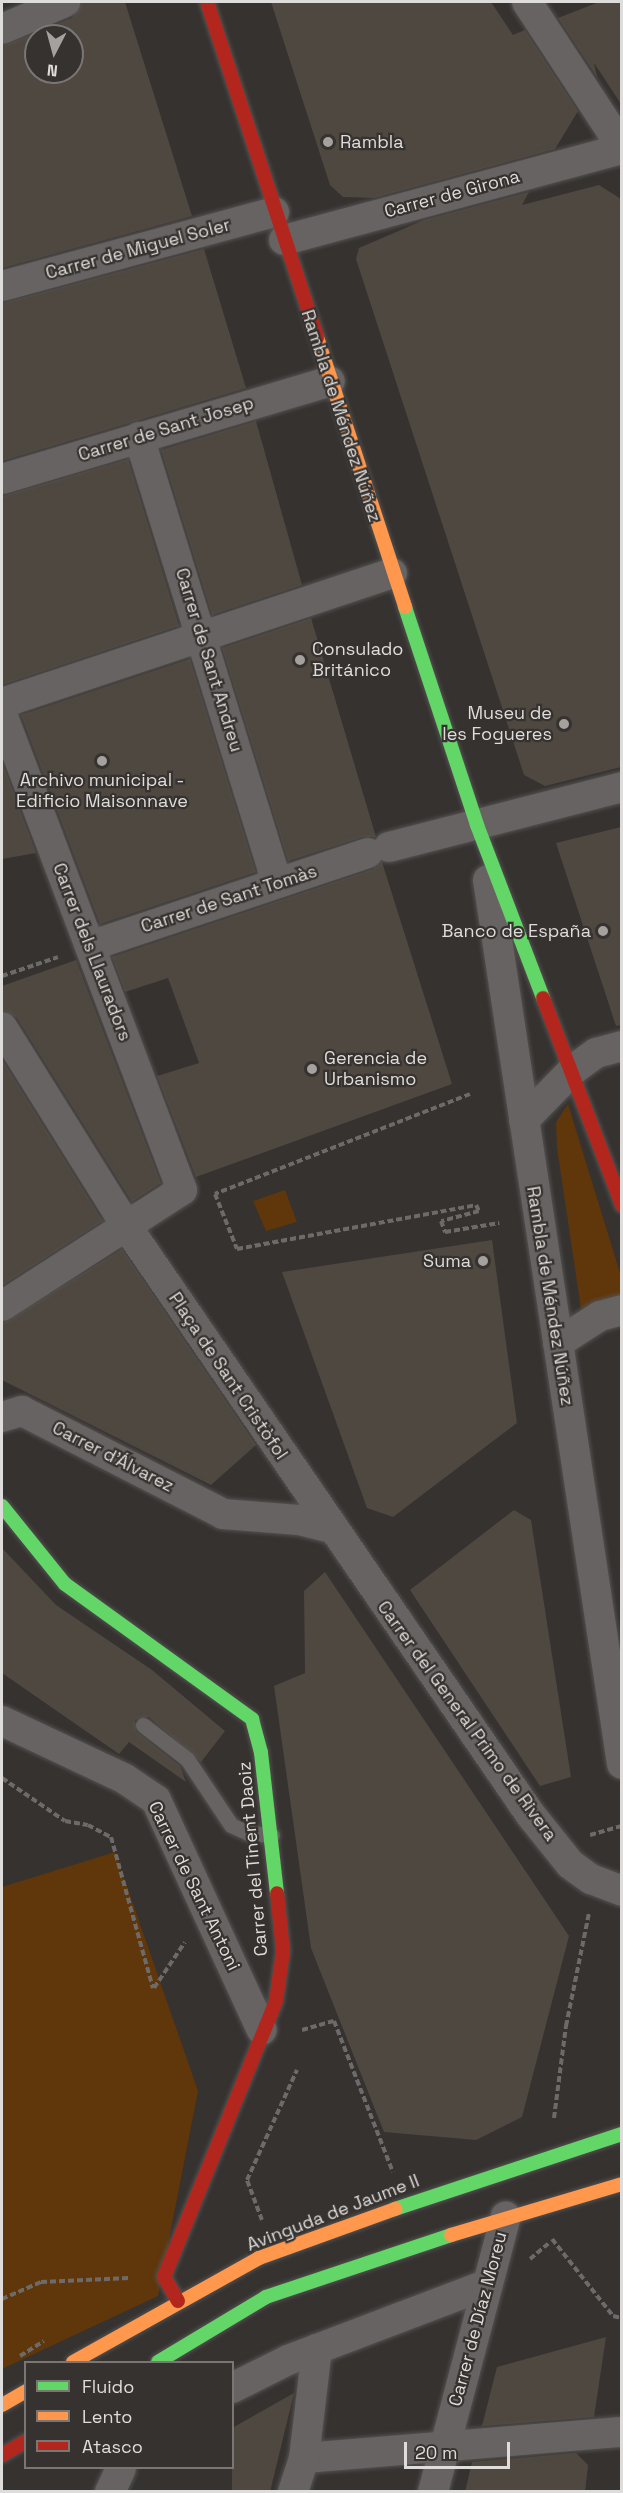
<!DOCTYPE html>
<html>
<head>
<meta charset="utf-8">
<style>
	body { margin:0 }
	#map { position:relative; width:623px; height:2493px; overflow:hidden; background:#353230; font-family:"Space Grotesk",sans-serif }
	div>[style] { position:absolute }
	.green>* { inset:0; background:#60360b }
	.building>* { inset:0; background:#4f4840 }
	.path>* { height:4px; margin-top:-2px; transform-origin:0; background:repeating-linear-gradient(90deg,#6d6b6a 0 6px,transparent 0 9px) }
	.roads { filter:drop-shadow(0 0 2px #53514f) drop-shadow(0 0 2px #53514f) }
	.lane>* { height:15px; margin:-7.5px; padding:0 7.5px; transform-origin:7.5px; border-radius:7.5px; background:#666362 }
	.street>* { height:30px; margin:-15px; padding:0 15px; transform-origin:15px; border-radius:15px; background:#666362 }
	.fast>* { height:14px; margin:-7px; padding:0 7px; transform-origin:7px; border-radius:7px; background:#63d668 }
	.slow>* { height:14px; margin:-7px; padding:0 7px; transform-origin:7px; border-radius:7px; background:#ff974d }
	.jam>* { height:14px; margin:-7px; padding:0 7px; transform-origin:7px; border-radius:7px; background:#b3261e }
	.dots>* { width:16px; height:16px; translate:-50% -50%; box-sizing:border-box; border:3px solid #36322f; border-radius:50% }
	span { translate:-50% -50%; white-space:nowrap; text-align:center; line-height:1.15; -webkit-text-stroke:4.5px #36322f; paint-order:stroke }
	.poi-label { font-size:18px; color:#dfdddb }
	.left { translate:0 -50%; text-align:left }
	.right { translate:-100% -50%; text-align:right }
	.street-label { font-size:18px; color:#dfdddb }
	.frame { position:absolute; inset:0; border:3px solid #dfdddb; pointer-events:none }
	.legend { position:absolute; left:24px; top:2361px; width:210px; height:108px; box-sizing:border-box; background:#36322f; border:2px solid #7a7674; margin:0; padding:8px 10px; list-style:none; font-size:18px; color:#dfdddb }
	.legend li { display:flex; align-items:center; gap:12px; height:30px }
	.legend b { width:30px; border:2px solid #7a7674 }
	.north { position:absolute; left:24px; top:24px; width:60px; height:60px; box-sizing:border-box; background:#36322f; border:2px solid #7a7674; border-radius:50%; rotate:186deg; font-size:16px; font-weight:700; line-height:24px; text-align:center; color:#dfdddb }
	.north::after { content:''; display:block; margin:auto; width:21px; height:27px; background:#a4a19f; clip-path:polygon(50% 0,100% 100%,50% 72%,0 100%) }
	.scale { position:absolute; left:404px; top:2442px; width:106px; height:27px; box-sizing:border-box; border:3px solid #dfdddb; border-top:0; padding-left:8px; font-size:18px; line-height:21px; white-space:nowrap; color:#dfdddb; -webkit-text-stroke:4px #36322f; paint-order:stroke }
</style>
</head>
<body>
<div id="map">
	<div class="green">
		<div style="clip-path:polygon(568px 1104px,621px 1276px,621px 1298px,581px 1309px,557px 1148px,556px 1122px)"></div>
		<div style="clip-path:polygon(285px 1190px,297px 1222px,266px 1231px,253px 1201px)"></div>
		<div style="clip-path:polygon(115px 1852px,198px 2091px,158px 2296px,2px 2369px,2px 1887px)"></div>
	</div>
	<div class="building">
		<div style="clip-path:polygon(evenodd,82px 2px,125px 2px,192px 216px,2px 268px,2px 46px,72px 18px,82px 2px,36px 36px,72px 36px,72px 72px,36px 72px,36px 36px)"></div>
		<div style="clip-path:polygon(271px 2px,491px 2px,513px 35px,525px 30px,578px 111px,555px 149px,374px 198px,343px 197px,330px 185px)"></div>
		<div style="clip-path:polygon(599px 2px,621px 2px,621px 104px,594px 63px,597px 77px,558px 18px)"></div>
		<div style="clip-path:polygon(599px 185px,621px 199px,621px 767px,545px 786px,524px 775px,356px 259px,359px 248px,424px 220px,529px 192px,522px 205px)"></div>
		<div style="clip-path:polygon(204px 249px,246px 388px,2px 461px,2px 303px)"></div>
		<div style="clip-path:polygon(256px 421px,302px 585px,212px 615px,161px 450px)"></div>
		<div style="clip-path:polygon(128px 459px,179px 626px,2px 685px,2px 496px)"></div>
		<div style="clip-path:polygon(311px 618px,376px 837px,363px 837px,288px 861px,222px 648px)"></div>
		<div style="clip-path:polygon(190px 659px,256px 872px,100px 924px,21px 715px)"></div>
		<div style="clip-path:polygon(2px 761px,36px 853px,2px 859px)"></div>
		<div style="clip-path:polygon(621px 827px,621px 1025px,616px 1026px,556px 843px)"></div>
		<div style="clip-path:polygon(382px 862px,452px 1084px,196px 1177px,157px 1076px,199px 1063px,168px 978px,125px 992px,112px 957px,373px 869px)"></div>
		<div style="clip-path:polygon(76px 960px,161px 1183px,132px 1202px,17px 1018px,2px 1010px,2px 986px)"></div>
		<div style="clip-path:polygon(2px 1059px,103px 1221px,2px 1286px)"></div>
		<div style="clip-path:polygon(492px 1240px,517px 1423px,393px 1517px,367px 1508px,282px 1272px)"></div>
		<div style="clip-path:polygon(122px 1249px,256px 1445px,211px 1485px,2px 1380px,2px 1323px)"></div>
		<div style="clip-path:polygon(514px 1510px,531px 1520px,571px 1777px,540px 1786px,410px 1590px)"></div>
		<div style="clip-path:polygon(2px 1548px,56px 1605px,152px 1670px,225px 1731px,201px 1762px,149px 1717px,135px 1720px,137px 1732px,180px 1766px,186px 1782px,129px 1742px,119px 1754px,2px 1673px)"></div>
		<div style="clip-path:polygon(325px 1572px,569px 1936px,522px 2117px,476px 2140px,384px 2132px,311px 1948px,274px 1686px,305px 1673px,304px 1591px)"></div>
		<div style="clip-path:polygon(606px 2337px,594px 2417px,482px 2426px,497px 2367px)"></div>
		<div style="clip-path:polygon(294px 2393px,270px 2492px,232px 2492px,232px 2428px)"></div>
		<div style="clip-path:polygon(576px 2453px,588px 2465px,585px 2492px,465px 2492px,472px 2462px)"></div>
	</div>
	<div class="path">
		<div style="left:2px;top:976px;width:59px;rotate:-18.7deg"></div>
		<div style="left:470px;top:1094px;width:274px;rotate:158.6deg"></div>
		<div style="left:215px;top:1194px;width:59px;rotate:68.2deg"></div>
		<div style="left:237px;top:1249px;width:243px;rotate:-10.4deg"></div>
		<div style="left:476px;top:1205px;width:7px;rotate:63deg"></div>
		<div style="left:479px;top:1211px;width:39px;rotate:165deg"></div>
		<div style="left:441px;top:1221px;width:12px;rotate:70deg"></div>
		<div style="left:445px;top:1232px;width:55px;rotate:-9.5deg"></div>
		<div style="left:2px;top:1778px;width:76px;rotate:34.3deg"></div>
		<div style="left:65px;top:1821px;width:23px;rotate:10deg"></div>
		<div style="left:88px;top:1825px;width:26px;rotate:28deg"></div>
		<div style="left:111px;top:1837px;width:157px;rotate:74.5deg"></div>
		<div style="left:590px;top:1835px;width:33px;rotate:-16deg"></div>
		<div style="left:154px;top:1988px;width:55px;rotate:-56deg"></div>
		<div style="left:302px;top:2030px;width:33px;rotate:-16deg"></div>
		<div style="left:334px;top:2021px;width:162px;rotate:68.7deg"></div>
		<div style="left:554px;top:2118px;width:93px;rotate:-82.6deg"></div>
		<div style="left:566px;top:2026px;width:115px;rotate:-78.5deg"></div>
		<div style="left:262px;top:2220px;width:43px;rotate:-110.6deg"></div>
		<div style="left:247px;top:2180px;width:121px;rotate:-65.6deg"></div>
		<div style="left:552px;top:2239px;width:98px;rotate:51.6deg"></div>
		<div style="left:613px;top:2316px;width:9px;rotate:13deg"></div>
		<div style="left:530px;top:2259px;width:26px;rotate:-40deg"></div>
		<div style="left:2px;top:2299px;width:43px;rotate:-23.6deg"></div>
		<div style="left:41px;top:2282px;width:88px;rotate:-2.6deg"></div>
		<div style="left:20px;top:2356px;width:28px;rotate:-32deg"></div>
	</div>
	<div class="roads">
		<div class="lane">
			<div style="left:143px;top:1725px;width:56px;rotate:37.7deg"></div>
			<div style="left:187px;top:1759px;width:79px;rotate:56.3deg"></div>
			<div style="left:231px;top:1825px;width:19px;rotate:25deg"></div>
			<div style="left:248px;top:1833px;width:24px;rotate:5deg"></div>
		</div>
		<div class="street">
			<div style="left:527px;top:2px;width:173px;rotate:56.8deg"></div>
			<div style="left:2px;top:29px;width:69px;rotate:-23.2deg"></div>
			<div style="left:284px;top:240px;width:350px;rotate:-15.1deg"></div>
			<div style="left:2px;top:286px;width:282px;rotate:-15.2deg"></div>
			<div style="left:139px;top:437px;width:467px;rotate:72.8deg"></div>
			<div style="left:2px;top:479px;width:342px;rotate:-16.6deg"></div>
			<div style="left:2px;top:703px;width:411px;rotate:-18.4deg"></div>
			<div style="left:2px;top:714px;width:509px;rotate:69.29deg"></div>
			<div style="left:182px;top:1190px;width:214px;rotate:147.2deg"></div>
			<div style="left:389px;top:847px;width:241px;rotate:-14.4deg"></div>
			<div style="left:488px;top:880px;width:894px;rotate:81.38deg"></div>
			<div style="left:90px;top:946px;width:293px;rotate:-18.5deg"></div>
			<div style="left:2px;top:1027px;width:232px;rotate:58deg"></div>
			<div style="left:125px;top:1224px;width:716px;rotate:55.53deg"></div>
			<div style="left:530px;top:1814px;width:64px;rotate:51.3deg"></div>
			<div style="left:570px;top:1864px;width:26px;rotate:36deg"></div>
			<div style="left:591px;top:1879px;width:33px;rotate:21deg"></div>
			<div style="left:524px;top:1120px;width:71px;rotate:-45.6deg"></div>
			<div style="left:574px;top:1069px;width:27px;rotate:-36deg"></div>
			<div style="left:596px;top:1053px;width:27px;rotate:-15deg"></div>
			<div style="left:558px;top:1343px;width:50px;rotate:-32.7deg"></div>
			<div style="left:600px;top:1316px;width:23px;rotate:-15deg"></div>
			<div style="left:2px;top:1417px;width:21px;rotate:-17deg"></div>
			<div style="left:22px;top:1411px;width:226px;rotate:27.1deg"></div>
			<div style="left:223px;top:1514px;width:76px;rotate:4.5deg"></div>
			<div style="left:299px;top:1520px;width:34px;rotate:14deg"></div>
			<div style="left:2px;top:1721px;width:136px;rotate:25.2deg"></div>
			<div style="left:125px;top:1779px;width:37px;rotate:34deg"></div>
			<div style="left:156px;top:1800px;width:253px;rotate:65.3deg"></div>
			<div style="left:232px;top:2388px;width:63px;rotate:-26.6deg"></div>
			<div style="left:288px;top:2360px;width:214px;rotate:-20.8deg"></div>
			<div style="left:304px;top:2458px;width:319px;rotate:-4.7deg"></div>
			<div style="left:110px;top:2492px;width:26px;rotate:-65deg"></div>
			<div style="left:293px;top:2492px;width:36px;rotate:-72deg"></div>
			<div style="left:304px;top:2458px;width:110px;rotate:-83.2deg"></div>
			<div style="left:433px;top:2492px;width:285px;rotate:-75.2deg"></div>
		</div>
		<div class="fast">
			<div style="left:405px;top:607px;width:230px;rotate:71.7deg"></div>
			<div style="left:477px;top:825px;width:185px;rotate:69.1deg"></div>
			<div style="left:2px;top:1506px;width:100px;rotate:51.1deg"></div>
			<div style="left:65px;top:1584px;width:231px;rotate:35.8deg"></div>
			<div style="left:252px;top:1719px;width:35px;rotate:75deg"></div>
			<div style="left:261px;top:1753px;width:141px;rotate:83.5deg"></div>
			<div style="left:395px;top:2209px;width:239px;rotate:-18.3deg"></div>
			<div style="left:158px;top:2362px;width:126px;rotate:-31deg"></div>
			<div style="left:266px;top:2297px;width:195px;rotate:-18.5deg"></div>
		</div>
		<div class="slow">
			<div style="left:317px;top:337px;width:284px;rotate:71.9deg"></div>
			<div style="left:451px;top:2235px;width:178px;rotate:-16.6deg"></div>
			<div style="left:73px;top:2362px;width:213px;rotate:-29.2deg"></div>
			<div style="left:259px;top:2258px;width:145px;rotate:-19.8deg"></div>
			<div style="left:2px;top:2405px;width:28px;rotate:-30deg"></div>
		</div>
		<div class="jam">
			<div style="left:207px;top:2px;width:353px;rotate:71.8deg"></div>
			<div style="left:543px;top:998px;width:222px;rotate:69.1deg"></div>
			<div style="left:178px;top:2301px;width:28px;rotate:-120deg"></div>
			<div style="left:164px;top:2277px;width:298px;rotate:-67.9deg"></div>
			<div style="left:276px;top:2001px;width:50px;rotate:-82deg"></div>
			<div style="left:283px;top:1951px;width:58px;rotate:-95.9deg"></div>
			<div style="left:2px;top:2455px;width:28px;rotate:-30deg"></div>
		</div>
	</div>
	<div class="dots">
		<div style="left:328px;top:142px;background:#a4a19f"></div>
		<div style="left:300px;top:660px;background:#a4a19f"></div>
		<div style="left:564px;top:724px;background:#a4a19f"></div>
		<div style="left:102px;top:761px;background:#a4a19f"></div>
		<div style="left:603px;top:931px;background:#a4a19f"></div>
		<div style="left:312px;top:1069px;background:#a4a19f"></div>
		<div style="left:483px;top:1261px;background:#a4a19f"></div>
	</div>
	<div class="poi-label">
		<span class="left" style="left:340px;top:142px">Rambla</span>
		<span class="left" style="left:312px;top:660px">Consulado<br>Británico</span>
		<span class="right" style="left:552px;top:724px">Museu de<br>les Fogueres</span>
		<span style="left:102px;top:791px">Archivo municipal -<br>Edificio Maisonnave</span>
		<span class="right" style="left:591px;top:931px">Banco de España</span>
		<span class="left" style="left:324px;top:1069px">Gerencia de<br>Urbanismo</span>
		<span class="right" style="left:471px;top:1261px">Suma</span>
	</div>
	<div class="street-label">
		<span style="left:452px;top:194px;rotate:-15deg">Carrer de Girona</span>
		<span style="left:138px;top:249px;rotate:-15deg">Carrer de Miguel Soler</span>
		<span style="left:341px;top:416px;rotate:72deg">Rambla de Méndez Núñez</span>
		<span style="left:166px;top:429px;rotate:-17deg">Carrer de Sant Josep</span>
		<span style="left:209px;top:660px;rotate:73deg">Carrer de Sant Andreu</span>
		<span style="left:229px;top:899px;rotate:-18deg">Carrer de Sant Tomàs</span>
		<span style="left:92px;top:952px;rotate:69deg">Carrer dels Llauradors</span>
		<span style="left:550px;top:1296px;rotate:81deg">Rambla de Méndez Núñez</span>
		<span style="left:228px;top:1376px;rotate:56deg">Plaça de Sant Cristòfol</span>
		<span style="left:113px;top:1457px;rotate:27deg">Carrer d'Álvarez</span>
		<span style="left:467px;top:1721px;rotate:54deg">Carrer del General Primo de Rivera</span>
		<span style="left:253px;top:1859px;rotate:-95deg">Carrer del Tinent Daoiz</span>
		<span style="left:194px;top:1886px;rotate:64deg">Carrer de Sant Antoni</span>
		<span style="left:333px;top:2213px;rotate:-21deg">Avinguda de Jaume II</span>
		<span style="left:478px;top:2319px;rotate:-75deg">Carrer de Díaz Moreu</span>
	</div>
	<div class="frame"></div>
	<ul class="legend">
	<li><b style="height:8px;background:#63d668"></b>Fluido</li>
	<li><b style="height:8px;background:#ff974d"></b>Lento</li>
	<li><b style="height:8px;background:#b3261e"></b>Atasco</li>
	</ul>
	<div class="north">N</div>
	<div class="scale">20 m</div>
</div>
</body>
</html>
